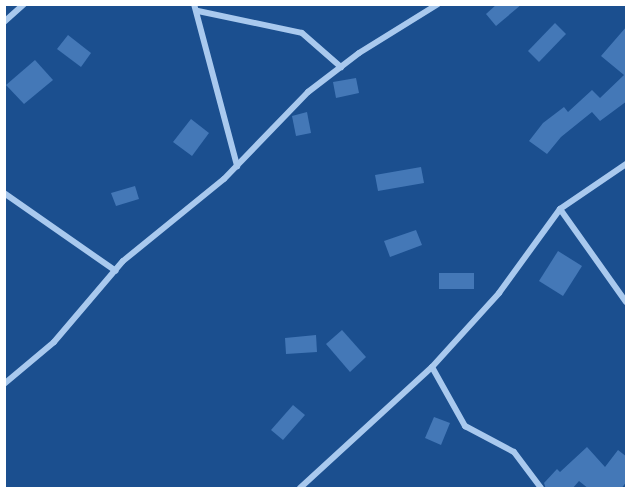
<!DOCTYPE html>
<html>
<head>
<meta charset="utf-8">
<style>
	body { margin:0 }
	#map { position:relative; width:631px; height:493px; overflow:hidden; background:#1b4f8f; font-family:Montserrat,sans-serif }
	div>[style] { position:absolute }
	.building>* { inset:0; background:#4478b7 }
	.street>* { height:6px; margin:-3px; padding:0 3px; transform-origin:3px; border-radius:3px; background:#a9c9ee }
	span { translate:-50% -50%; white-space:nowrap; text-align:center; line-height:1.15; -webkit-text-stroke:6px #1b4f8f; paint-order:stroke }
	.frame { position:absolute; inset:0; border:6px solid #fff; pointer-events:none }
</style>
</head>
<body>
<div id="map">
	<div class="building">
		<div style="clip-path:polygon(497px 4px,522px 4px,496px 26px,486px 14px)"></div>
		<div style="clip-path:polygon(555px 23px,566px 34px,539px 62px,528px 51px)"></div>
		<div style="clip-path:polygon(627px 26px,627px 101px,600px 121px,592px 112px,561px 137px,547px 154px,529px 141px,543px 123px,564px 107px,568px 112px,592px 90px,600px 98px,624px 75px,601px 56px)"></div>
		<div style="clip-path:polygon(68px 35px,91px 53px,81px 67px,57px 49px)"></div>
		<div style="clip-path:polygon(35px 60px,53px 80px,24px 104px,6px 85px)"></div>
		<div style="clip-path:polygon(356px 78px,359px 93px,336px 98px,333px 82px)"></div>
		<div style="clip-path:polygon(307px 112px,311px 133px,296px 136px,292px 116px)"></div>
		<div style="clip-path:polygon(191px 119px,209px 133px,192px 156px,173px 142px)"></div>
		<div style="clip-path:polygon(421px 167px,424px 183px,378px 191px,375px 175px)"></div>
		<div style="clip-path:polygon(135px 186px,139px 199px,116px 206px,111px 193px)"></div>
		<div style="clip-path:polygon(416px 230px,422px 245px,390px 257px,384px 241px)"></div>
		<div style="clip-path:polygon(558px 251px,582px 266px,563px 296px,539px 281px)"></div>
		<div style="clip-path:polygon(439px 273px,474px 273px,474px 289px,439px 289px)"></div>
		<div style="clip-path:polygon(342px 330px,366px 357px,350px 372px,326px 344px)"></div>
		<div style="clip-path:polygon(316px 335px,317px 352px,286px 354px,285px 338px)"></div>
		<div style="clip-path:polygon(293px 405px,305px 415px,283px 440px,271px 430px)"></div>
		<div style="clip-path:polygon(434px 417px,450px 423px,441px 445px,425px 438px)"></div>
		<div style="clip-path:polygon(587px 447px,605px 467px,618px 450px,627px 457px,627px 481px,621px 489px,589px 489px,579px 481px,572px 489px,546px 489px,544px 483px,557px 469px,560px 472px)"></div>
	</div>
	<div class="street">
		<div style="left:194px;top:4px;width:168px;rotate:75.1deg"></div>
		<div style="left:198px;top:11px;width:106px;rotate:11.9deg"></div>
		<div style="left:302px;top:33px;width:52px;rotate:41.1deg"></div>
		<div style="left:4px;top:22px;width:27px;rotate:-42deg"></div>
		<div style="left:4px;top:193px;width:136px;rotate:34.9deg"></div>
		<div style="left:560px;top:209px;width:114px;rotate:54.6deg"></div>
		<div style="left:432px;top:367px;width:68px;rotate:60.8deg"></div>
		<div style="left:465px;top:426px;width:55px;rotate:28deg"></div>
		<div style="left:514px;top:452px;width:45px;rotate:53.1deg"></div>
		<div style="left:4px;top:384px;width:65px;rotate:-40deg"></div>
		<div style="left:54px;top:342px;width:106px;rotate:-49.6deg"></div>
		<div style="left:123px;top:261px;width:130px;rotate:-39.1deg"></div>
		<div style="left:224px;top:179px;width:121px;rotate:-46deg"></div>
		<div style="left:308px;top:92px;width:64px;rotate:-37.4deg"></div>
		<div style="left:359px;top:53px;width:93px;rotate:-31.8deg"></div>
		<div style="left:300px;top:488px;width:179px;rotate:-42.5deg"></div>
		<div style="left:432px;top:367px;width:100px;rotate:-47.8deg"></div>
		<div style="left:499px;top:293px;width:104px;rotate:-54deg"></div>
		<div style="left:560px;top:209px;width:80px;rotate:-34.3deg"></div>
	</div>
	<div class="frame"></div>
</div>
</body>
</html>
